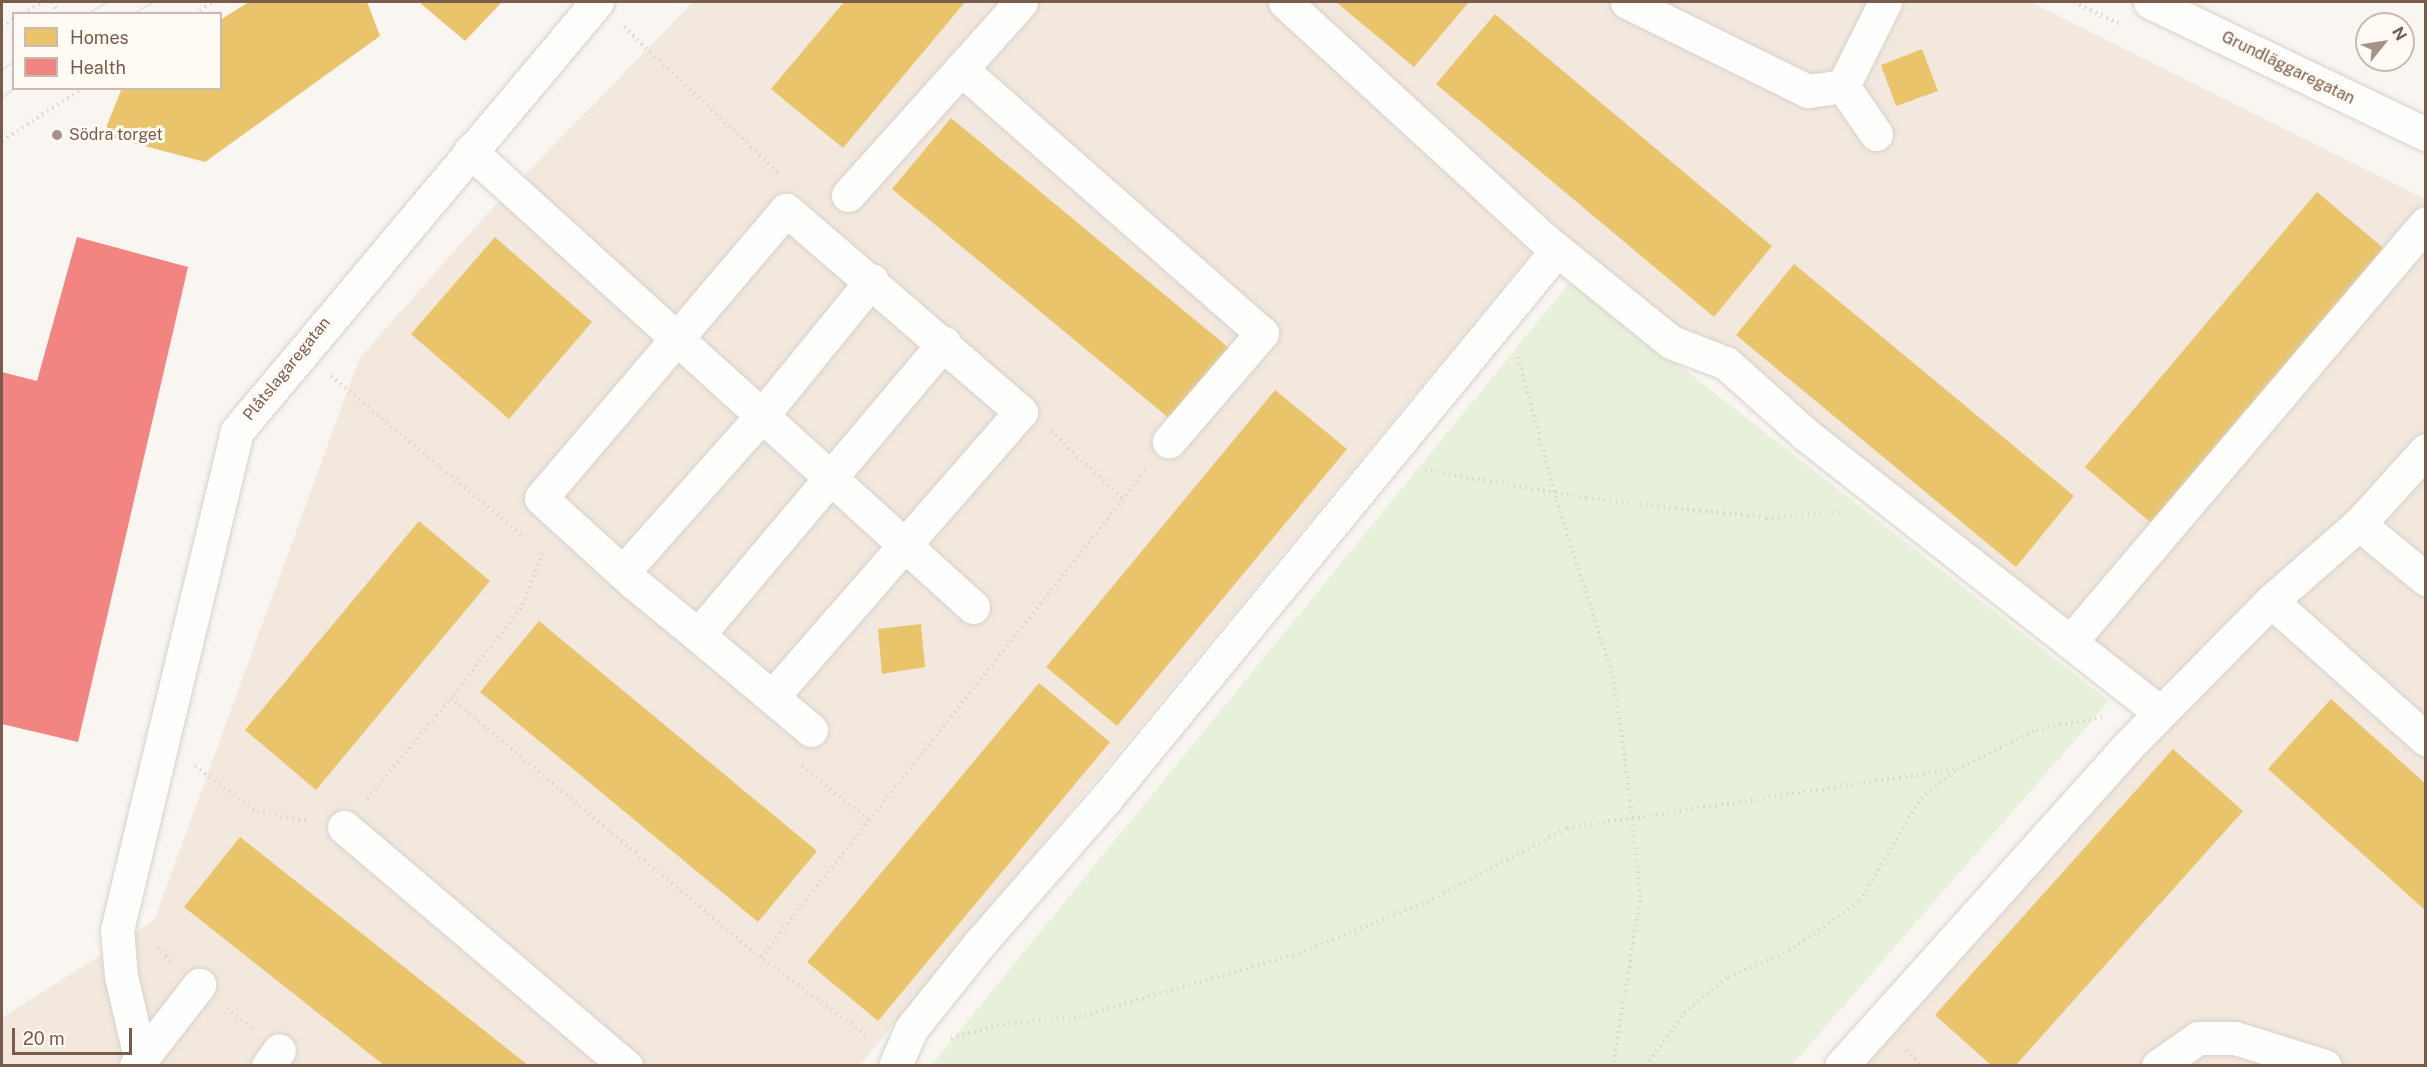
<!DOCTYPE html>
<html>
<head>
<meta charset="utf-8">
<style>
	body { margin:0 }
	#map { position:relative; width:2427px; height:1067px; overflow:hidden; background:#f9f5f0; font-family:"Public Sans",sans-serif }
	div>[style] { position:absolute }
	.residential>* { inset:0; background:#f2e8de }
	.green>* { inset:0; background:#e7f0db }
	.homes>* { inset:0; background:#e9c46a }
	.health>* { inset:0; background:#f28482 }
	.path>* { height:4px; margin-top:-2px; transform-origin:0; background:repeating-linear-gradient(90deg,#dcd5d0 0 1.5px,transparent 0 6px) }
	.roads { filter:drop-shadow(0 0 2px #d7d1cb) drop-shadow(0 0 2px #d7d1cb) }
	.minor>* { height:33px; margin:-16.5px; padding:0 16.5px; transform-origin:16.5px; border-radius:16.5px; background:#fefefd }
	.tram>* { height:1.5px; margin:-0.75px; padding:0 0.75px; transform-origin:0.75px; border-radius:0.75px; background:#e6e3e7 }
	.dots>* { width:16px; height:16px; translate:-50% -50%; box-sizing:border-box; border:3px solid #fffaf3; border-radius:50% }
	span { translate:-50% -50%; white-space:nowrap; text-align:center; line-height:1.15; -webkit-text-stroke:6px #fffaf3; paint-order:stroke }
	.street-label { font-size:16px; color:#7a5c4d }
	.poi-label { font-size:16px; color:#7a5c4d }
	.left { translate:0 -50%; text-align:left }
	.frame { position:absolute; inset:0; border:3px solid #7a5c4d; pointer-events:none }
	.legend { position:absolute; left:12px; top:12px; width:210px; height:78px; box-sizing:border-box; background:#fffaf3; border:2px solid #cabbb1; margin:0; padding:8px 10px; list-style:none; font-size:18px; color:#7a5c4d }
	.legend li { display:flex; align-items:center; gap:12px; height:30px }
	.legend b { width:30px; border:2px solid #cabbb1 }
	.north { position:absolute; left:2355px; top:12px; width:60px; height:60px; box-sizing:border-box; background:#fffaf3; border:2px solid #cabbb1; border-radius:50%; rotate:60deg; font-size:16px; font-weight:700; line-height:24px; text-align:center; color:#7a5c4d }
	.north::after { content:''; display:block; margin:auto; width:21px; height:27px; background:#a69286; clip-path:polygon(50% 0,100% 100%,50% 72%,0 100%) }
	.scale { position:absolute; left:12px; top:1028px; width:120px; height:27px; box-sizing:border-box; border:3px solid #7a5c4d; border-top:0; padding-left:8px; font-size:18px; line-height:21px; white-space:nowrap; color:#7a5c4d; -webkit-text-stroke:4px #fffaf3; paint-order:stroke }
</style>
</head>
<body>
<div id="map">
	<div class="residential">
		<div style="clip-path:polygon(693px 2px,2030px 2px,2425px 199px,2425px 1065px,1839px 1065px,2172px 711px,1551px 230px,860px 1065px,2px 1066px,2px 1018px,154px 921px,359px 359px,487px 214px)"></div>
	</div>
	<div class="green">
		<div style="clip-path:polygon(1571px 281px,2109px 701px,1792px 1065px,931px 1066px)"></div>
	</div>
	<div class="homes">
		<div style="clip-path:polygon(249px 2px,367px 2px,380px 36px,205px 162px,103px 135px,122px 88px,220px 88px,220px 20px)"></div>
		<div style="clip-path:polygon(419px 2px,502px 2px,465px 41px)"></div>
		<div style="clip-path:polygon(844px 2px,965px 2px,843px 148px,771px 89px)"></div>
		<div style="clip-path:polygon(1336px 2px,1469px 2px,1414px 67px)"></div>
		<div style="clip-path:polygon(1495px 14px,1772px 246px,1714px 317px,1436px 84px)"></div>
		<div style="clip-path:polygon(1922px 49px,1938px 91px,1896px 106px,1881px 65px)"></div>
		<div style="clip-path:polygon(951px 118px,1229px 348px,1170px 419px,892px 189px)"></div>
		<div style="clip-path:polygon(2317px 192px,2388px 252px,2156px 527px,2085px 467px)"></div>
		<div style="clip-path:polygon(495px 237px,592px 322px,509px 419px,411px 334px)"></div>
		<div style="clip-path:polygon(1794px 264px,2074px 496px,2016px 567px,1736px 335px)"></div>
		<div style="clip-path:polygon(1275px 390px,1347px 449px,1117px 726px,1046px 667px)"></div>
		<div style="clip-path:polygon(419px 521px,490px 581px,316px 790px,245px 730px)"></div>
		<div style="clip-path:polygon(539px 621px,817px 851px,758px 922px,480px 692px)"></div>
		<div style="clip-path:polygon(921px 624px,925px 667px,882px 674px,878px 629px)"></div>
		<div style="clip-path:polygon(1039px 683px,1110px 742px,878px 1021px,807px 962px)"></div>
		<div style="clip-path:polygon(2331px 699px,2426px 784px,2426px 911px,2268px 769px)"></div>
		<div style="clip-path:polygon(2173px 749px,2243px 811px,2015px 1066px,1992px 1066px,1935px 1015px)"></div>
		<div style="clip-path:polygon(240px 837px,529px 1066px,385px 1066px,184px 907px)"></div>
	</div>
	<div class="health">
		<div style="clip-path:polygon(77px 237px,188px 267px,78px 742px,2px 724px,2px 372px,37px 381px)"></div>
	</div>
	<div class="path">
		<div style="left:52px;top:2px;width:14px;rotate:60deg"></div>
		<div style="left:2074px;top:2px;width:49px;rotate:25.5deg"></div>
		<div style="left:23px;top:14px;width:22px;rotate:-32deg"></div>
		<div style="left:195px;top:14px;width:22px;rotate:-34deg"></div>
		<div style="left:2px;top:27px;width:14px;rotate:-34deg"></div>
		<div style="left:624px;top:27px;width:214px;rotate:43.3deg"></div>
		<div style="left:2px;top:141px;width:97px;rotate:-33.2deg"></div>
		<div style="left:1518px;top:357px;width:148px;rotate:75.1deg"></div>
		<div style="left:1556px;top:500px;width:185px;rotate:72.1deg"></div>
		<div style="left:1613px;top:676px;width:113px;rotate:81.9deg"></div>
		<div style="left:1629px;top:788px;width:114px;rotate:84.4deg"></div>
		<div style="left:1640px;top:901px;width:167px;rotate:99.3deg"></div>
		<div style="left:331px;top:376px;width:248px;rotate:39.9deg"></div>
		<div style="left:1051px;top:431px;width:99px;rotate:43.4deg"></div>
		<div style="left:1425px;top:470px;width:163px;rotate:9.9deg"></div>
		<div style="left:1586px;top:498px;width:181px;rotate:6.3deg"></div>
		<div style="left:1766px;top:518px;width:76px;rotate:-4.5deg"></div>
		<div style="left:543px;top:553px;width:59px;rotate:111.8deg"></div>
		<div style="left:521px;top:608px;width:114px;rotate:127.9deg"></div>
		<div style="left:451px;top:698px;width:395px;rotate:40deg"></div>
		<div style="left:754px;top:952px;width:141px;rotate:36.6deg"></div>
		<div style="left:195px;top:766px;width:77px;rotate:36.6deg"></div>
		<div style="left:257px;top:812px;width:54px;rotate:9.6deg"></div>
		<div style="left:802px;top:766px;width:87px;rotate:39deg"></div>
		<div style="left:367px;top:799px;width:131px;rotate:-50.3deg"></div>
		<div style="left:157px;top:947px;width:20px;rotate:45deg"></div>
		<div style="left:761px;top:957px;width:621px;rotate:-51.67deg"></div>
		<div style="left:227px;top:1008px;width:32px;rotate:39deg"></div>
		<div style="left:951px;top:1038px;width:54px;rotate:-15.1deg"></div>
		<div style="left:1003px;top:1024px;width:76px;rotate:-5.3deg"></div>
		<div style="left:1079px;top:1017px;width:229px;rotate:-16.2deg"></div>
		<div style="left:1299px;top:953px;width:138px;rotate:-21.7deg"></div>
		<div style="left:1427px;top:902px;width:158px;rotate:-27.9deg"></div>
		<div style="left:1567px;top:828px;width:394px;rotate:-8.6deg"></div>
		<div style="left:1906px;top:1050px;width:23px;rotate:45deg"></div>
		<div style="left:1646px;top:1066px;width:65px;rotate:-54.4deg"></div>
		<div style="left:1684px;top:1013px;width:57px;rotate:-39.3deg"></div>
		<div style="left:1728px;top:977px;width:66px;rotate:-23.1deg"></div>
		<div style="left:1789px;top:951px;width:87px;rotate:-35.2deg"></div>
		<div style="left:1860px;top:901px;width:120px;rotate:-59.4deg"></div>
		<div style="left:1921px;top:798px;width:46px;rotate:-38.9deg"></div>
		<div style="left:1957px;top:769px;width:88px;rotate:-26.3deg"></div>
		<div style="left:2036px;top:730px;width:67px;rotate:-11.1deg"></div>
	</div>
	<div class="roads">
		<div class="minor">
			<div style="left:1285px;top:2px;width:354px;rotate:42.5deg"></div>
			<div style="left:1546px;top:241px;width:161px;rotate:38.9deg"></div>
			<div style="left:1671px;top:342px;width:59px;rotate:20.9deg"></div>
			<div style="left:1726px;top:363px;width:106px;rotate:41.9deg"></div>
			<div style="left:1805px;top:434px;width:442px;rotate:38.1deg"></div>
			<div style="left:1627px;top:2px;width:202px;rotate:26.2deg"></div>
			<div style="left:1808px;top:91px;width:35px;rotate:-8deg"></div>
			<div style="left:2150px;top:2px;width:306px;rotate:25.6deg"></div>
			<div style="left:961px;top:69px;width:400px;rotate:41.3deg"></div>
			<div style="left:1262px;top:333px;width:143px;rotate:130.7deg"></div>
			<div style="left:1876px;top:134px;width:58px;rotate:-124.5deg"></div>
			<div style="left:1843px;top:86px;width:94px;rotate:-63.4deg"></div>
			<div style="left:470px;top:151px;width:679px;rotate:42.19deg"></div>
			<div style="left:848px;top:195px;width:259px;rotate:-48.1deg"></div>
			<div style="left:2359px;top:524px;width:87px;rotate:39.4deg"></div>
			<div style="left:623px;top:572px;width:213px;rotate:-48.4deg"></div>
			<div style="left:764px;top:413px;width:171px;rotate:-50.9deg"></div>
			<div style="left:2271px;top:601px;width:208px;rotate:41.7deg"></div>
			<div style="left:698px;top:635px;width:382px;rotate:-49.9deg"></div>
			<div style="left:2071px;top:641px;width:548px;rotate:-49.66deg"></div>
			<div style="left:772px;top:697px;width:378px;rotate:-48.9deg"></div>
			<div style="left:1021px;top:412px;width:310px;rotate:-139.3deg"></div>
			<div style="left:786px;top:210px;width:378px;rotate:130.4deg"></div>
			<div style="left:541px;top:498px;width:125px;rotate:42.4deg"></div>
			<div style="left:633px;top:582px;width:84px;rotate:39.2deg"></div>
			<div style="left:698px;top:635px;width:97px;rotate:40deg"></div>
			<div style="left:772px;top:697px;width:51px;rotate:40.2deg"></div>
			<div style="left:344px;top:827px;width:370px;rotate:40.3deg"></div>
			<div style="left:136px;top:1066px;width:103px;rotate:-52.1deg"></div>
			<div style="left:142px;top:1066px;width:92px;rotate:-103.1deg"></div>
			<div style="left:121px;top:976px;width:46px;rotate:-95deg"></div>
			<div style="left:117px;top:930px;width:513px;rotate:-76.48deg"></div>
			<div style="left:237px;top:431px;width:560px;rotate:-50deg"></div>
			<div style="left:268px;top:1066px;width:19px;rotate:-55deg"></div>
			<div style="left:895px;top:1066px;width:40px;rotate:-66.6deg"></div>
			<div style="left:911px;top:1029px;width:110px;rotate:-51.3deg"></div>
			<div style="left:980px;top:943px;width:189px;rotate:-48.9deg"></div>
			<div style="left:1104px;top:801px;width:713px;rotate:-50.57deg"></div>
			<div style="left:1841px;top:1066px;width:428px;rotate:-48.1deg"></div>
			<div style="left:2127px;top:747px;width:205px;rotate:-45.4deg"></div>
			<div style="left:2271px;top:601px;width:117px;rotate:-41.2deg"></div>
			<div style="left:2359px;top:524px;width:100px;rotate:-47.8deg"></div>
			<div style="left:2158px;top:1066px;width:49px;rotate:-35deg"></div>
			<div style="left:2198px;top:1038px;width:37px"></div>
			<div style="left:2235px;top:1038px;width:94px;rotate:17.3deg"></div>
		</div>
	</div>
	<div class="tram">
		<div style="left:88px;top:14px;width:22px;rotate:-32deg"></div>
		<div style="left:134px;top:14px;width:22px;rotate:-32deg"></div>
		<div style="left:2px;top:70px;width:14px;rotate:-34deg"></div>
		<div style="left:2px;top:98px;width:16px;rotate:-38deg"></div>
	</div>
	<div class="dots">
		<div style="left:57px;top:135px;background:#a69286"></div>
	</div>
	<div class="street-label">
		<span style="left:2288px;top:68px;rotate:26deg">Grundläggaregatan</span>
		<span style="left:287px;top:369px;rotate:-51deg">Plåtslagaregatan</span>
	</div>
	<div class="poi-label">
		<span class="left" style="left:69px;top:135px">Södra torget</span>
	</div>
	<div class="frame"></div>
	<ul class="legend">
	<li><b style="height:16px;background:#e9c46a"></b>Homes</li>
	<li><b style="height:16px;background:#f28482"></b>Health</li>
	</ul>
	<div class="north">N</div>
	<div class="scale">20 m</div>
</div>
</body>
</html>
